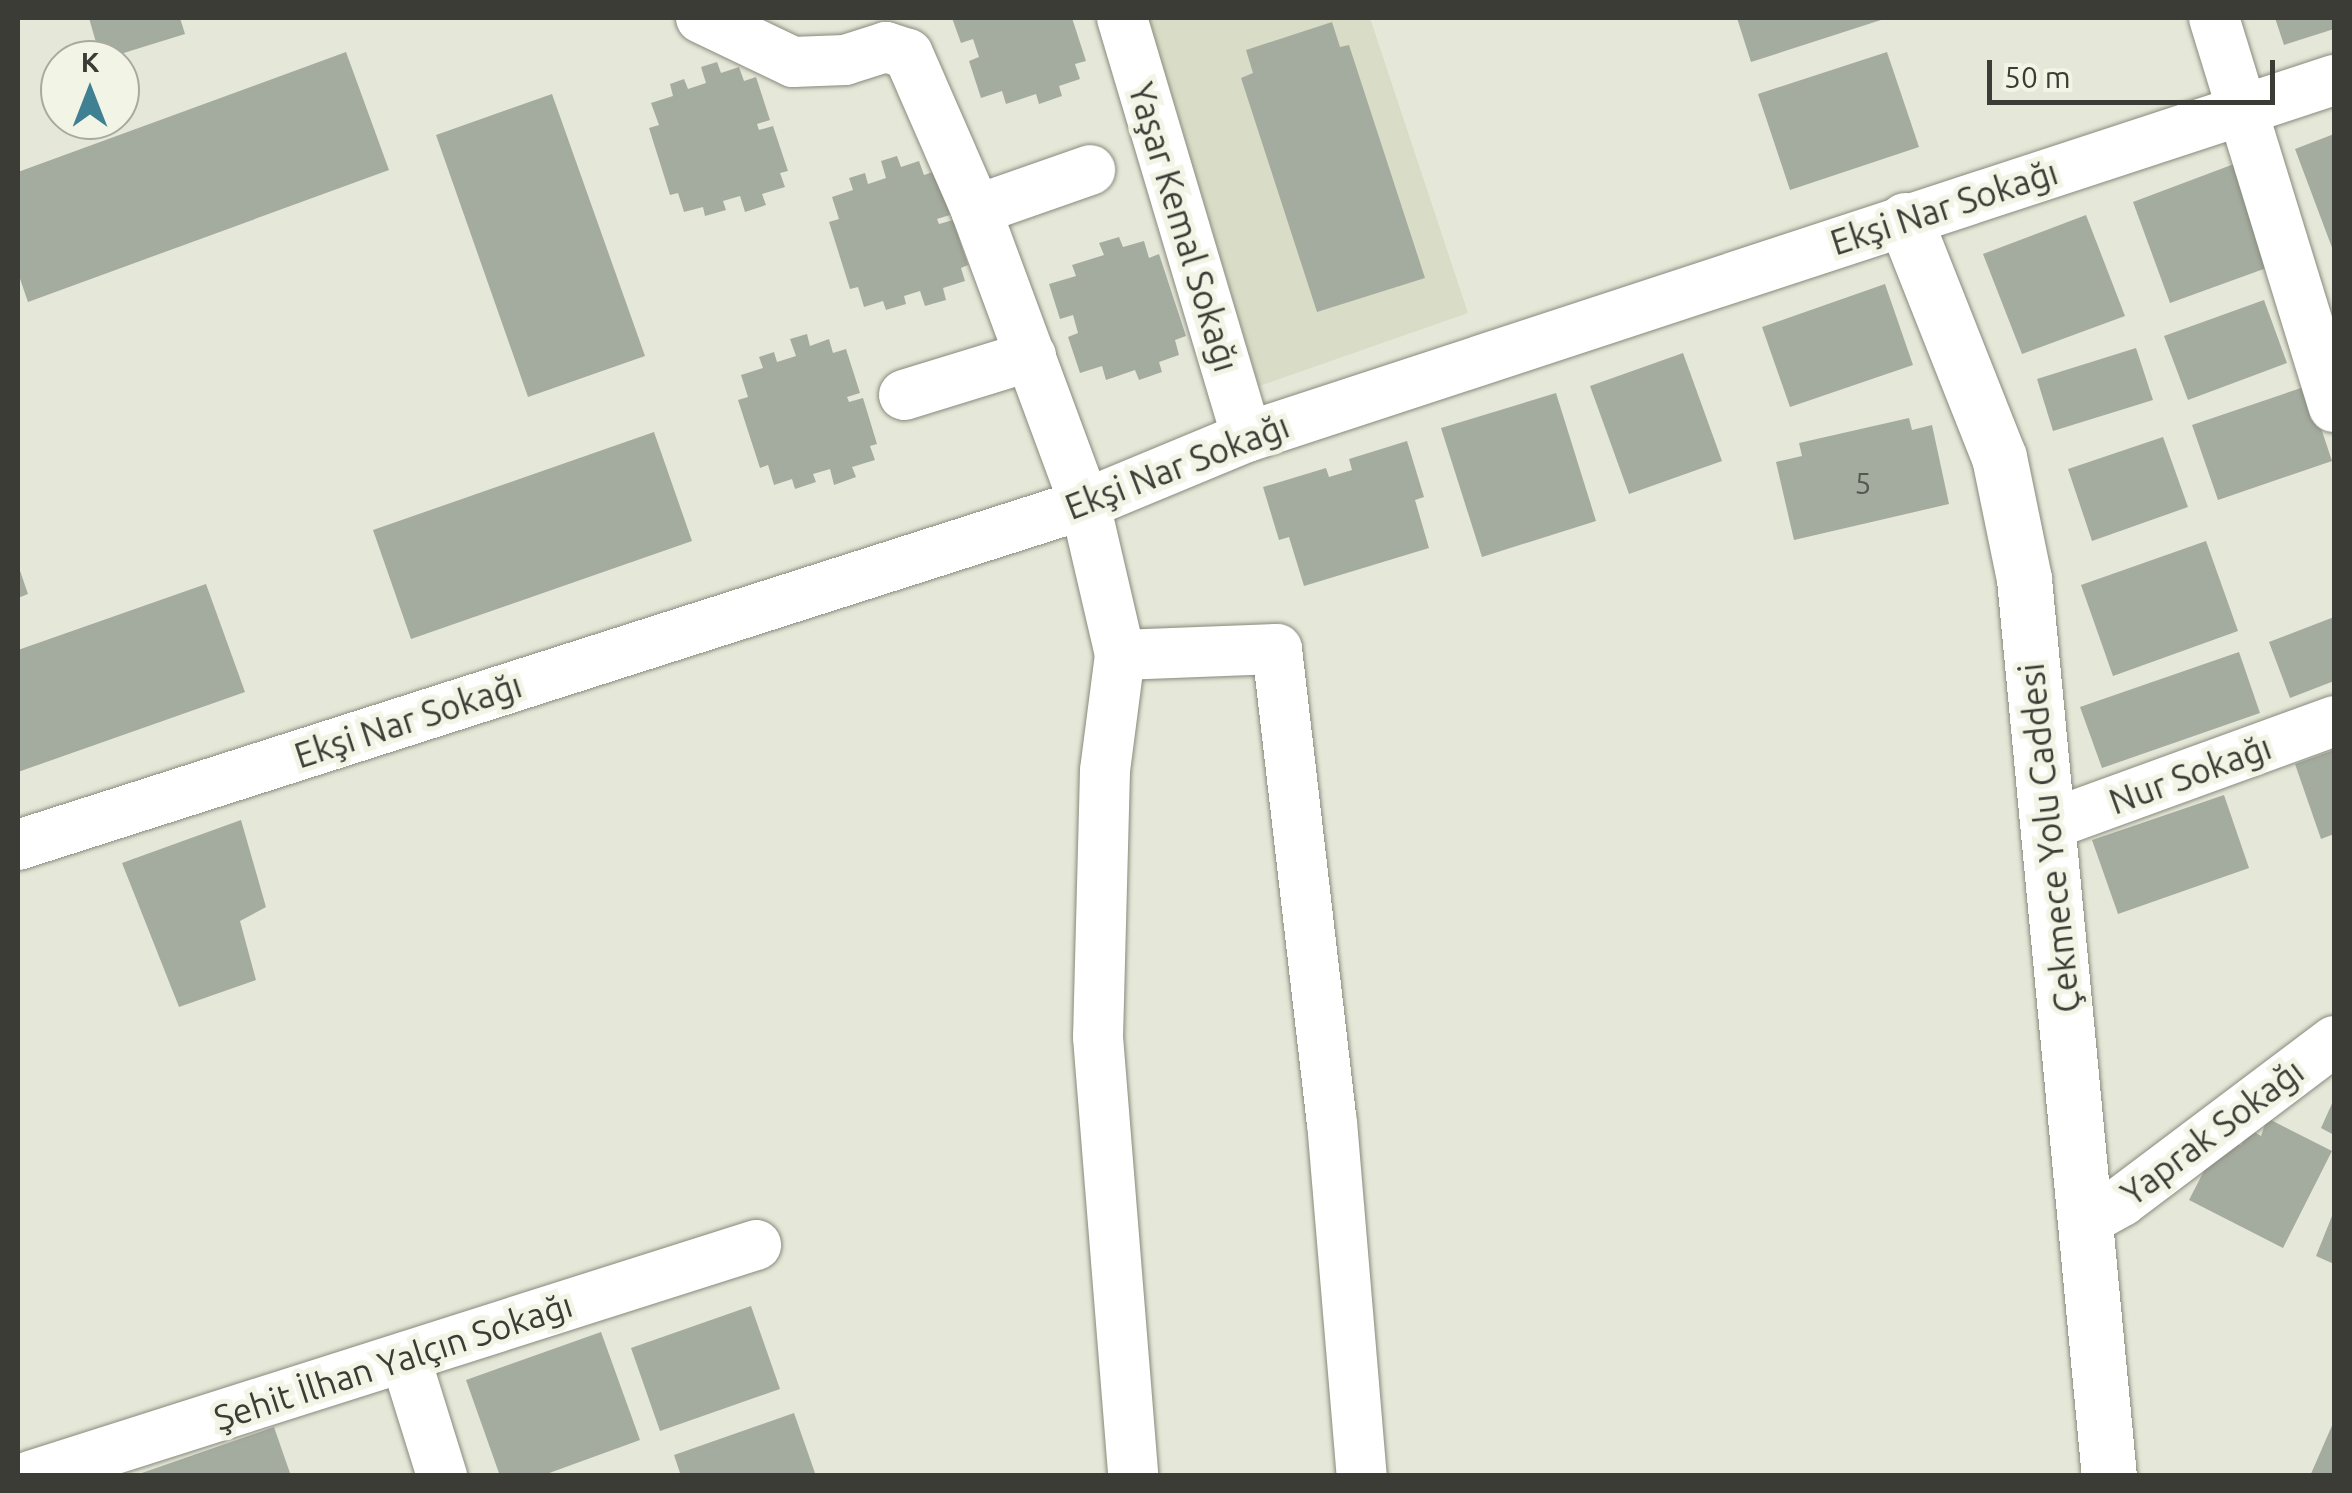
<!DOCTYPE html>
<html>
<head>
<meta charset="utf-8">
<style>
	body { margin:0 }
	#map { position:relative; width:2352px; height:1493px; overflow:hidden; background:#e5e7d8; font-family:Ubuntu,sans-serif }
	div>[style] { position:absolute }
	.built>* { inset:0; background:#d9dcc6 }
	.building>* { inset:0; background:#a4aca0 }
	.roads { filter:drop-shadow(0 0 2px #888a7c) drop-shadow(0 0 2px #888a7c) }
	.minor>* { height:50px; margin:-25px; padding:0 25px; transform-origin:25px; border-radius:25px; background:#fff }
	.major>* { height:55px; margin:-27.5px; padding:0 27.5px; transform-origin:27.5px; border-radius:27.5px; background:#fff }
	span { translate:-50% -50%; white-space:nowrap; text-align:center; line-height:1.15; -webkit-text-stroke:10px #f2f4e5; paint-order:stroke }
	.number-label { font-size:30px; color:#555850 }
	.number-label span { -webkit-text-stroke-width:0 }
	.street-label { font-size:35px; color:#3b3c36 }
	.frame { position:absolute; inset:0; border:20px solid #3b3c36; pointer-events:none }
	.north { position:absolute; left:40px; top:40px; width:100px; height:100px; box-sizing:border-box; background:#f2f4e5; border:2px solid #a9aa9f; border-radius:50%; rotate:0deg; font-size:28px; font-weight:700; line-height:40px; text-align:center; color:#3b3c36 }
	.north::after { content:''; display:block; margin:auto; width:35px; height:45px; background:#3f8193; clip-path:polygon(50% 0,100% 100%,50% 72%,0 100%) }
	.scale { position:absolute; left:1987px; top:60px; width:288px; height:45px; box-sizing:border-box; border:5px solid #3b3c36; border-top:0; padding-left:12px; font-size:30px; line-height:35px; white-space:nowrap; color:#3b3c36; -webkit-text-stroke:8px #f2f4e5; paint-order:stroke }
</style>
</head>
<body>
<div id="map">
	<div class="built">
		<div style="clip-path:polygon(1149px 18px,1370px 18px,1468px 313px,1259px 386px)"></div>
	</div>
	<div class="building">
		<div style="clip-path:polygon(89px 18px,180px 18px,185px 34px,101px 60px)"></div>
		<div style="clip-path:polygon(952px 18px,1072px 18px,1086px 61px,1075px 64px,1080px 79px,1059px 86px,1062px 96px,1039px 104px,1036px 94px,1006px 104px,1002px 91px,981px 98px,969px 61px,979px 57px,973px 39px,961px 43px)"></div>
		<div style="clip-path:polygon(1737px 18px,1880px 18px,1881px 20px,1751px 62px)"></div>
		<div style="clip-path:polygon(2275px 18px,2334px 18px,2334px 29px,2284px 45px)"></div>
		<div style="clip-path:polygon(1332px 22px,1340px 47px,1349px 45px,1425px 278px,1317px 312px,1241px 78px,1253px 73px,1246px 50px)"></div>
		<div style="clip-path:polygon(346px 52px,389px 170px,28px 302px,18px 273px,18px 172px)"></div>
		<div style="clip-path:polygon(1887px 52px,1919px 147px,1790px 190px,1758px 94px)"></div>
		<div style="clip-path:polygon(717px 62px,721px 73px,739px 67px,744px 81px,756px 77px,770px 120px,757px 124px,759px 130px,773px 126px,788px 171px,780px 173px,785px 187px,762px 194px,766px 205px,745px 212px,740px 196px,723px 201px,726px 210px,705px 216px,703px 207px,684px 212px,678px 193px,670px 195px,649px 128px,659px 125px,651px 103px,673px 96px,670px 84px,684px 79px,688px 89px,706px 83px,701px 67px)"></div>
		<div style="clip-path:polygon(552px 94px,645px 356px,528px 397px,436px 135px)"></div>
		<div style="clip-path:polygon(2334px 134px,2334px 253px,2295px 149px)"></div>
		<div style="clip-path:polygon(897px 156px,901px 167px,919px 161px,924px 175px,936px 171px,950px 215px,937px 219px,939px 224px,953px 220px,968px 265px,961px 268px,965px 281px,943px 288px,946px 300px,925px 306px,920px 291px,904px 296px,906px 304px,886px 310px,883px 301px,864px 307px,858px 287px,850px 289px,829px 222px,839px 219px,832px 197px,853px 190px,849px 178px,865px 173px,868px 184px,886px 178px,881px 161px)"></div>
		<div style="clip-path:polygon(2234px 164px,2272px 266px,2170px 303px,2133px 202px)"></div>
		<div style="clip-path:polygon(2086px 215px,2125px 316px,2022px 354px,1983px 254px)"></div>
		<div style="clip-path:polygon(1119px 237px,1123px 247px,1144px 241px,1149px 258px,1159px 254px,1186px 336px,1175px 340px,1179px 355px,1159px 362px,1162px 372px,1139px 380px,1135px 370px,1106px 380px,1102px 366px,1080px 373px,1068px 337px,1078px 333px,1073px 315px,1060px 319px,1049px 284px,1076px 276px,1072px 265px,1104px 255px,1099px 243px)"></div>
		<div style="clip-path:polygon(1885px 284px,1913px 365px,1790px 407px,1762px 327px)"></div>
		<div style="clip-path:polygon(2264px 300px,2287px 363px,2188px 400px,2164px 336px)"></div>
		<div style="clip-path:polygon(807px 334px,810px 346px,829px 339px,833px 353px,846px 349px,860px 393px,847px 397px,849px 402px,863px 398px,877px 444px,870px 446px,875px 460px,852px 467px,856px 477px,834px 485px,830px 469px,813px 474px,816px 482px,795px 489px,792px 479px,774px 485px,768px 465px,760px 468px,738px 400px,748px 397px,741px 375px,763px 368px,759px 357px,774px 352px,777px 362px,796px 356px,790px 339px)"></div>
		<div style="clip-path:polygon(2136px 348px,2153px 400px,2053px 431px,2037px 379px)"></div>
		<div style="clip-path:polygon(1683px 353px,1722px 461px,1629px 494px,1590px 386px)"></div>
		<div style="clip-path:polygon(2307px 386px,2332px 461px,2218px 500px,2192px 425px)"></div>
		<div style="clip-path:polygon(1556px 393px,1596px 521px,1482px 557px,1441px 428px)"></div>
		<div style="clip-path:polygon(1909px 418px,1912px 430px,1932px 425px,1949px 504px,1794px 540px,1776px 462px,1802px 456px,1799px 443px)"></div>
		<div style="clip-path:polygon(654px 432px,692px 541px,411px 639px,373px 530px)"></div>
		<div style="clip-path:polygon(2163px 437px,2188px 507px,2092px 541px,2068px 469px)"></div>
		<div style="clip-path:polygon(1407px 441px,1424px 497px,1415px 500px,1429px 548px,1304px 586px,1289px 537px,1279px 540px,1263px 487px,1326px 468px,1329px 477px,1352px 470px,1349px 459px)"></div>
		<div style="clip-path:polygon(2206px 541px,2238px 631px,2113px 676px,2081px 585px)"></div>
		<div style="clip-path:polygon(18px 565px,28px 594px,18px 598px)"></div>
		<div style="clip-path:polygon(206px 584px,245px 692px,18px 772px,18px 650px)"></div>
		<div style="clip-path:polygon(2334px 617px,2334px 681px,2290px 698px,2269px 642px)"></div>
		<div style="clip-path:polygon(2239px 652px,2260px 713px,2102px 768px,2080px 707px)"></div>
		<div style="clip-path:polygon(2334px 750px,2334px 834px,2321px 839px,2295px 764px)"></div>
		<div style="clip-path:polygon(2224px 795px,2249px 868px,2118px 914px,2092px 840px)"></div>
		<div style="clip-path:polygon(241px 820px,266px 907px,240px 921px,256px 980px,179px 1007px,122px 863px)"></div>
		<div style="clip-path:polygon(2334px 1099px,2334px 1135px,2321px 1128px)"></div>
		<div style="clip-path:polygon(2267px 1118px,2332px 1151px,2283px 1248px,2189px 1200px,2206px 1167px,2229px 1145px,2241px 1145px,2250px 1129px,2261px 1136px)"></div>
		<div style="clip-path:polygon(2334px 1211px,2334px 1264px,2316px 1256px)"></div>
		<div style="clip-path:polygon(751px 1306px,780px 1389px,660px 1431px,631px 1348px)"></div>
		<div style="clip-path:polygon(601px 1332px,640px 1440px,541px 1476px,500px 1476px,466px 1380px)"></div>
		<div style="clip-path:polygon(794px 1413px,816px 1476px,681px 1476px,674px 1455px)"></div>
		<div style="clip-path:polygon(2334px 1421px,2334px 1476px,2310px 1476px)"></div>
		<div style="clip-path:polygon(274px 1427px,291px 1476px,136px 1476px,136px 1475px)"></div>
	</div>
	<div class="roads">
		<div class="minor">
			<div style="left:701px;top:18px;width:102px;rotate:25.6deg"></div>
			<div style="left:793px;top:62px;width:52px;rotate:-2.2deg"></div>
			<div style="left:845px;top:60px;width:43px;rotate:-17.6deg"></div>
			<div style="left:886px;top:47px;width:23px;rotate:18deg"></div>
			<div style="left:908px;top:54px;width:170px;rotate:66.4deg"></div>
			<div style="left:976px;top:210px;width:314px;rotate:69.7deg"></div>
			<div style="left:1085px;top:504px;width:155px;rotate:76.9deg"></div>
			<div style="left:1120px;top:655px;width:117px;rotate:97.4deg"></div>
			<div style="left:1105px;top:771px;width:266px;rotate:91.5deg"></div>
			<div style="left:1098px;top:1037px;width:440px;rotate:85.4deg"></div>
			<div style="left:1122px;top:18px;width:437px;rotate:73.4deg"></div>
			<div style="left:2214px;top:18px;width:407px;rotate:72.9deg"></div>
			<div style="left:976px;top:210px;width:121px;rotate:-19.3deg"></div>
			<div style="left:904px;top:395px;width:133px;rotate:-17.1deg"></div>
			<div style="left:1120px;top:655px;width:157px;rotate:-2.2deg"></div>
			<div style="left:1277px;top:649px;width:476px;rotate:83.4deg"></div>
			<div style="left:1332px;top:1122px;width:355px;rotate:85.2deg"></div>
			<div style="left:2046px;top:826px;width:307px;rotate:-20deg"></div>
			<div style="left:18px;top:845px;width:1120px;rotate:-17.72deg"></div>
			<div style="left:1085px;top:504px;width:175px;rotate:-22.5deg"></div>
			<div style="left:1247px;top:437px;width:1144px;rotate:-18.18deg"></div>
			<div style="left:2088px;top:1220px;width:39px;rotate:-29deg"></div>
			<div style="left:2122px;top:1201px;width:266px;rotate:-37deg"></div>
			<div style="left:405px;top:1357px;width:125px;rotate:72.7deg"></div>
			<div style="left:30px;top:1476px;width:762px;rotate:-17.65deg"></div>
		</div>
		<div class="major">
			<div style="left:1905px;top:220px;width:255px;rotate:68.4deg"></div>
			<div style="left:1999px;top:457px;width:125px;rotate:78.4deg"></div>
			<div style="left:2024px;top:579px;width:901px;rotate:84.59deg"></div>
		</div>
	</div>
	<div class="number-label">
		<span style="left:1863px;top:483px">5</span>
	</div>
	<div class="street-label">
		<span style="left:1944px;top:207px;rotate:-18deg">Ekşi Nar Sokağı</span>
		<span style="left:1184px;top:227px;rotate:73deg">Yaşar Kemal Sokağı</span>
		<span style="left:1177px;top:466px;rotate:-21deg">Ekşi Nar Sokağı</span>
		<span style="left:408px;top:720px;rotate:-18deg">Ekşi Nar Sokağı</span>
		<span style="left:2190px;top:774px;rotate:-20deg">Nur Sokağı</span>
		<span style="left:2049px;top:838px;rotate:-96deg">Çekmece Yolu Caddesi</span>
		<span style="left:2212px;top:1132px;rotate:-37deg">Yaprak Sokağı</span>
		<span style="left:393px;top:1361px;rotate:-18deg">Şehit İlhan Yalçın Sokağı</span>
	</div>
	<div class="frame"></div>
	<div class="north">K</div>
	<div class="scale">50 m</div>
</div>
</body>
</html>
